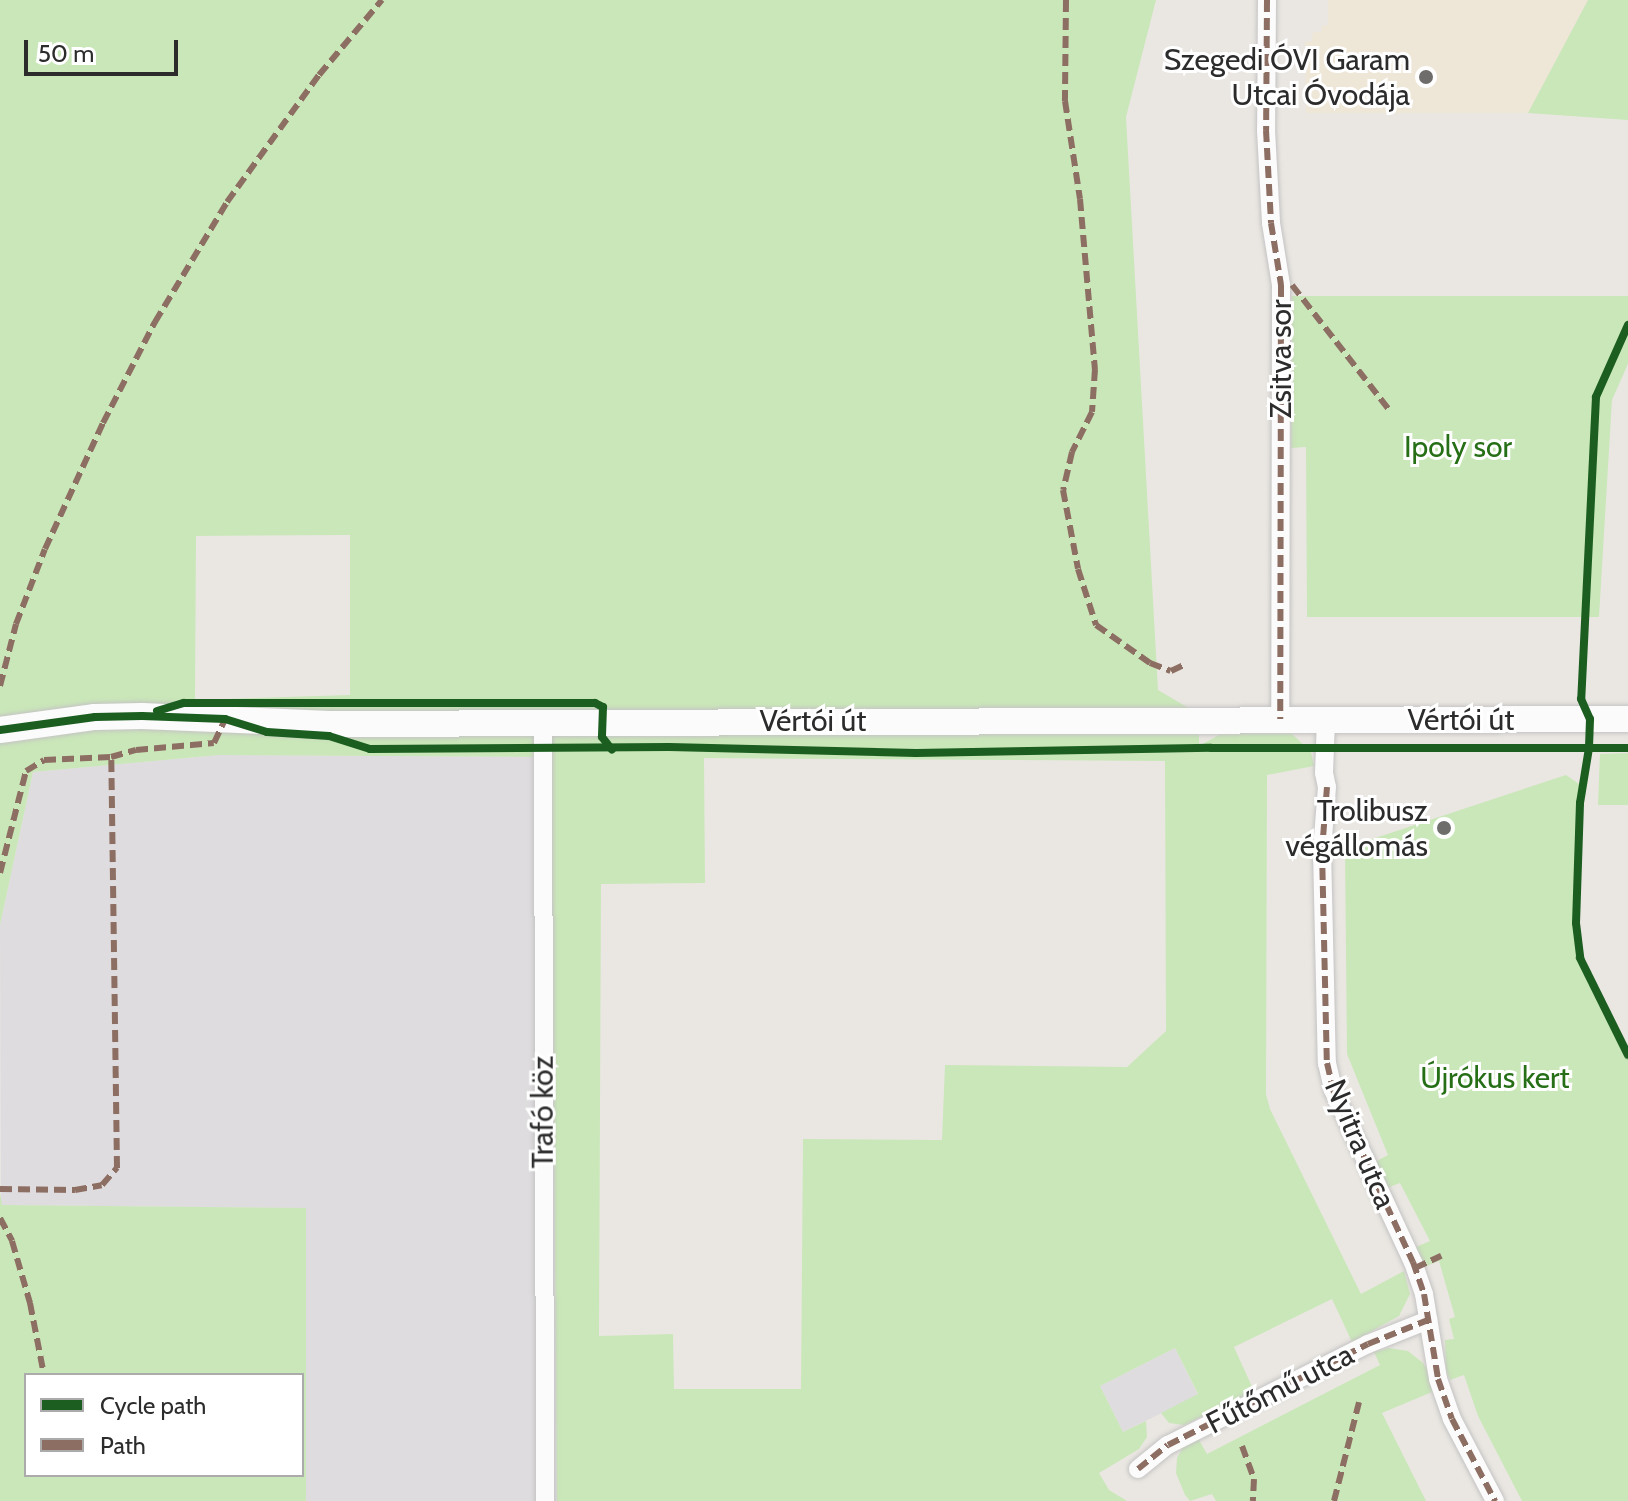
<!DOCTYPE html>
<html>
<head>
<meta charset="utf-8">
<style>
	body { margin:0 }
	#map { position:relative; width:1628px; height:1501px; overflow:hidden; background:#eae7e2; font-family:Cabin,sans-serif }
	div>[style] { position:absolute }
	.industrial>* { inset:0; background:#dedcde }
	.education>* { inset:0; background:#eee6d6 }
	.green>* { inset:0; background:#cae7b9 }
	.roads { filter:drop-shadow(0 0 2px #c4c3c3) drop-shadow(0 0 2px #c4c3c3) }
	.street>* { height:18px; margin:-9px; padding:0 9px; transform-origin:9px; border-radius:9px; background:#fcfbfb }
	.secondary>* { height:26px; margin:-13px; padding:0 13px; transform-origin:13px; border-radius:13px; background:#fcfbfb }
	.quiet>* { height:6px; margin-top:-3px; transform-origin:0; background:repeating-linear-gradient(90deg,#8d6e63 0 12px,transparent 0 18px) }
	.cycleway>* { height:8px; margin:-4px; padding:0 4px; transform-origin:4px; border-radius:4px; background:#1b5e20 }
	.dots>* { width:22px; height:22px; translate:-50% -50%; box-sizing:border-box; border:4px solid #fff; border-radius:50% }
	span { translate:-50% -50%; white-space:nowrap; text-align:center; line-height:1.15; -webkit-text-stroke:6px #fff; paint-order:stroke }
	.poi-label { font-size:30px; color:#2c2c2c }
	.right { translate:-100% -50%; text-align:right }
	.street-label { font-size:30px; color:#2c2c2c }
	.park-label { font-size:30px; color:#266f17 }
	.legend { position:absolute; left:24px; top:1373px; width:280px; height:104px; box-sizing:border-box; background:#fff; border:2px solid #ababab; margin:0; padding:10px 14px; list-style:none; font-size:24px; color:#2c2c2c }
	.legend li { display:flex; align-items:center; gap:16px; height:40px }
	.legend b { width:40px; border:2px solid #ababab }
	.scale { position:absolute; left:24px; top:40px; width:154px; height:36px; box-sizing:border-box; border:4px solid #2c2c2c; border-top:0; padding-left:10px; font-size:24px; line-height:28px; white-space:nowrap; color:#2c2c2c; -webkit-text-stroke:6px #fff; paint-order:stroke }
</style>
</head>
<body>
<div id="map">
	<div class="industrial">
		<div style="clip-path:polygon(219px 755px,551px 757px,557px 1501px,306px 1501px,305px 1208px,1px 1205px,0 925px,33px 772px)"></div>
		<div style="clip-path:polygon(1175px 1348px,1198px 1395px,1123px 1432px,1100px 1386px)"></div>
	</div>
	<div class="education">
		<div style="clip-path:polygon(1328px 0,1588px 0,1528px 113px,1306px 113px,1305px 42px,1312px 41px,1313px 32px,1321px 32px,1322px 26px,1328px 25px)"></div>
	</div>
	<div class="green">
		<div style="clip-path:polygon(evenodd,0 0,1156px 0,1126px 117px,1158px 690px,1199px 714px,1199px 746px,1228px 730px,1290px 732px,1311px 752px,1314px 766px,1267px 775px,1266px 1094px,1270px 1109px,1361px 1294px,1404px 1271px,1410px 1294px,1399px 1316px,1352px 1342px,1332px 1299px,1234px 1347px,1254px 1391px,1184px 1425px,1169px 1423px,1161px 1413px,1198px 1394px,1175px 1348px,1100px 1386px,1123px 1432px,1146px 1421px,1147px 1437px,1139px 1449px,1099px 1473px,1109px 1490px,1127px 1501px,557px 1501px,551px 757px,219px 755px,33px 772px,0 925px,0 0,350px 535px,350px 695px,195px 700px,196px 536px,350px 535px,0 0,704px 758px,1165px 761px,1166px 1031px,1127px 1067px,945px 1065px,942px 1140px,803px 1139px,801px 1389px,674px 1389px,673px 1334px,599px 1336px,601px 884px,705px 883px,704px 758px)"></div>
		<div style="clip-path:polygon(1588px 0,1628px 0,1628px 120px,1528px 113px)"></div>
		<div style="clip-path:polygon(1292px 296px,1628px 296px,1628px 364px,1612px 400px,1599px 617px,1307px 617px,1306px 447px,1291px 448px)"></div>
		<div style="clip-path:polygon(1628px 753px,1628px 805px,1598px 805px,1600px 754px)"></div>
		<div style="clip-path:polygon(1566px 775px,1579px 784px,1576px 923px,1580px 958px,1628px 1055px,1628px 1501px,1522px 1501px,1478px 1416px,1464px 1375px,1450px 1380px,1446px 1370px,1445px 1340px,1454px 1339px,1449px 1319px,1455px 1317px,1439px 1261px,1424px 1267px,1416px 1247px,1430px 1241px,1400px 1183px,1387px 1188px,1375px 1162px,1388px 1155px,1347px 1054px,1345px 848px)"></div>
		<div style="clip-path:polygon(evenodd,0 1192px,2px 1205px,306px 1208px,306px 1501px,0 1501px,0 1192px,26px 1375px,302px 1375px,302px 1475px,26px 1475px,26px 1375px)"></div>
		<div style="clip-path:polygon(1389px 1348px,1408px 1351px,1423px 1363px,1429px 1373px,1432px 1392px,1382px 1413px,1426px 1501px,1216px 1501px,1212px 1494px,1190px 1501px,1185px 1495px,1176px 1473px,1177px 1458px,1183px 1447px,1199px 1440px,1207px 1454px,1380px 1365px,1374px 1352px)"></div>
	</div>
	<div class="roads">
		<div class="street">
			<div style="left:1267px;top:0;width:130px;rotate:90.4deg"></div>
			<div style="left:1266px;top:130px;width:93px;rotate:86.9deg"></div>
			<div style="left:1271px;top:223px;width:63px;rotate:80.8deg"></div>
			<div style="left:1281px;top:285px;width:434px;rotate:90.1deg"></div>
			<div style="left:1326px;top:719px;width:54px;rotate:92.1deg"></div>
			<div style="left:1324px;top:773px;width:14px;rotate:78deg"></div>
			<div style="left:1327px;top:787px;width:63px;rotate:94.5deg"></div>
			<div style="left:1322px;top:850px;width:213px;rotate:88.7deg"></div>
			<div style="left:1327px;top:1063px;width:28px;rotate:77deg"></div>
			<div style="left:1333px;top:1090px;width:190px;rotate:65.1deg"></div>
			<div style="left:1413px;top:1262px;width:34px;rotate:71deg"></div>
			<div style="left:1424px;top:1294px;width:86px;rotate:80.6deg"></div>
			<div style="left:1438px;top:1379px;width:42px;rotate:70.7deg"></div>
			<div style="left:1452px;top:1419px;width:93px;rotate:62.3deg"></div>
			<div style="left:543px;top:722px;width:779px;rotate:89.85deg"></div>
			<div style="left:1138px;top:1469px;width:38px;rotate:-39deg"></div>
			<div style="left:1168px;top:1445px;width:224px;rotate:-26.8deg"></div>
			<div style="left:1368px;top:1344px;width:65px;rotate:-21.8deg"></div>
		</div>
		<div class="secondary">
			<div style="left:0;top:730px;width:96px;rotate:-7.8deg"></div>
			<div style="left:95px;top:717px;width:47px;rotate:-1.2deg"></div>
			<div style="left:142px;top:716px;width:188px;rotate:2.4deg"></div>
			<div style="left:330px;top:724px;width:1298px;rotate:-0.22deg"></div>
		</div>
	</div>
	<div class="quiet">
		<div style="left:1066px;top:0;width:101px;rotate:90.6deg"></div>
		<div style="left:1065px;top:101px;width:99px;rotate:81.3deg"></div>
		<div style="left:1080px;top:199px;width:171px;rotate:85deg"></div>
		<div style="left:1095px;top:369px;width:43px;rotate:94deg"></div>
		<div style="left:1092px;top:412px;width:45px;rotate:116.6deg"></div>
		<div style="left:1072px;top:452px;width:39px;rotate:103deg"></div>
		<div style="left:1063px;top:490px;width:80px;rotate:79.2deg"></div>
		<div style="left:1078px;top:569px;width:59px;rotate:72.2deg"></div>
		<div style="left:1096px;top:625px;width:66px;rotate:35.1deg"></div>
		<div style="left:1150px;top:663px;width:22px;rotate:21deg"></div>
		<div style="left:1171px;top:671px;width:17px;rotate:-25deg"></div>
		<div style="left:1267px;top:0;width:130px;rotate:90.4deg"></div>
		<div style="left:1266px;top:130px;width:93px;rotate:86.9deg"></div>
		<div style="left:1271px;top:223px;width:63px;rotate:80.8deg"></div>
		<div style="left:1281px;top:285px;width:434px;rotate:90.1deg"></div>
		<div style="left:1292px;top:285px;width:161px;rotate:52.1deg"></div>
		<div style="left:0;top:686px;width:64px;rotate:-75.5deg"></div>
		<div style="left:16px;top:624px;width:80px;rotate:-68.9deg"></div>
		<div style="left:45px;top:549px;width:139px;rotate:-65.3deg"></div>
		<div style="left:103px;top:423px;width:114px;rotate:-62.8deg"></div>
		<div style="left:155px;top:322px;width:140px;rotate:-59deg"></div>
		<div style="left:227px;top:202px;width:157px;rotate:-54.1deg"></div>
		<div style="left:319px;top:75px;width:98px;rotate:-50deg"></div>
		<div style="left:1327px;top:787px;width:63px;rotate:94.5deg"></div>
		<div style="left:1322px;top:850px;width:213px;rotate:88.7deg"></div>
		<div style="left:1327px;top:1063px;width:28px;rotate:77deg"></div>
		<div style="left:1333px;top:1090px;width:190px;rotate:65.1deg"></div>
		<div style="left:1413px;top:1262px;width:34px;rotate:71deg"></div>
		<div style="left:1424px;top:1294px;width:86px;rotate:80.6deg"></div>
		<div style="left:1438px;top:1379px;width:42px;rotate:70.7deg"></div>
		<div style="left:1452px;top:1419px;width:93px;rotate:62.3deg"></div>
		<div style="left:0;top:873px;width:105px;rotate:-75.7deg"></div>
		<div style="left:26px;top:771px;width:21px;rotate:-31deg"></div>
		<div style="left:44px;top:760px;width:67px;rotate:-2.6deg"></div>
		<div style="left:111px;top:757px;width:26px;rotate:-16deg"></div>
		<div style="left:136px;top:750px;width:78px;rotate:-5.1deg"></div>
		<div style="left:214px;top:743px;width:26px;rotate:-65deg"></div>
		<div style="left:0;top:1189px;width:75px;rotate:0.8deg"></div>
		<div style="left:75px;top:1190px;width:27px;rotate:-10deg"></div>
		<div style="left:102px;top:1185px;width:23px;rotate:-49deg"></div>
		<div style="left:117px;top:1168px;width:411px;rotate:-90.8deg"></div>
		<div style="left:0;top:1218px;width:26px;rotate:62deg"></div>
		<div style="left:12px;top:1241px;width:65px;rotate:73.8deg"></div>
		<div style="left:30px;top:1303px;width:73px;rotate:79deg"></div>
		<div style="left:1415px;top:1268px;width:29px;rotate:-25deg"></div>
		<div style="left:1242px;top:1446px;width:35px;rotate:70deg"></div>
		<div style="left:1254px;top:1479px;width:22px;rotate:93deg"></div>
		<div style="left:1138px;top:1469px;width:38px;rotate:-39deg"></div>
		<div style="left:1168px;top:1445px;width:224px;rotate:-26.8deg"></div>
		<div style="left:1368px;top:1344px;width:65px;rotate:-21.8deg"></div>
		<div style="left:1334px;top:1501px;width:102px;rotate:-75.8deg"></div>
	</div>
	<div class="cycleway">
		<div style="left:1628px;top:325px;width:79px;rotate:114deg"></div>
		<div style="left:1596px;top:397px;width:302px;rotate:92.8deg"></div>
		<div style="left:1581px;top:699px;width:22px;rotate:66deg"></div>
		<div style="left:1590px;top:719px;width:29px;rotate:92deg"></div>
		<div style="left:1589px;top:748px;width:56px;rotate:99.3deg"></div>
		<div style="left:1580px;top:803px;width:120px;rotate:91.9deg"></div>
		<div style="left:1576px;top:923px;width:35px;rotate:83deg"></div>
		<div style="left:1580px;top:958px;width:108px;rotate:63.7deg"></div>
		<div style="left:157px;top:711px;width:28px;rotate:-17deg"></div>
		<div style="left:184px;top:703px;width:411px"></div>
		<div style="left:595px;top:703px;width:9px;rotate:27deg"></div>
		<div style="left:603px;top:707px;width:30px;rotate:92deg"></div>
		<div style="left:602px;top:737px;width:16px;rotate:52deg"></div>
		<div style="left:0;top:730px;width:96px;rotate:-7.8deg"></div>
		<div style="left:95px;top:717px;width:47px;rotate:-1.2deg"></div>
		<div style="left:142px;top:716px;width:83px;rotate:2.1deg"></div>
		<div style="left:225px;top:719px;width:44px;rotate:17.2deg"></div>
		<div style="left:267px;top:732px;width:62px;rotate:3.7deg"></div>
		<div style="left:329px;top:736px;width:43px;rotate:17.6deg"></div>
		<div style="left:370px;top:749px;width:299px;rotate:-0.4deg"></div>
		<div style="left:669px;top:747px;width:247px;rotate:1.4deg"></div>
		<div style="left:916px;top:753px;width:295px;rotate:-1deg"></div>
		<div style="left:1211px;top:748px;width:417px"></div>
	</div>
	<div class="dots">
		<div style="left:1426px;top:77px;background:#6e6d6c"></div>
		<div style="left:1444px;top:828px;background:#6e6d6c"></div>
	</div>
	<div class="poi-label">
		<span class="right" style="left:1410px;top:77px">Szegedi ÓVI Garam<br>Utcai Óvodája</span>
		<span class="right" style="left:1428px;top:828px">Trolibusz<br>végállomás</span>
	</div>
	<div class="street-label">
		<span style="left:1281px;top:359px;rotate:-90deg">Zsitva sor</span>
		<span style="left:1461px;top:720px">Vértói út</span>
		<span style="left:813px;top:721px">Vértói út</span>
		<span style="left:543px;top:1112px;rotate:-90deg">Trafó köz</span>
		<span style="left:1360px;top:1144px;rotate:67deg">Nyitra utca</span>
		<span style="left:1280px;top:1389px;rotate:-27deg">Fűtőmű utca</span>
	</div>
	<div class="park-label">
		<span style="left:1458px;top:447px">Ipoly sor</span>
		<span style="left:1495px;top:1078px">Újrókus kert</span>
	</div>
	<ul class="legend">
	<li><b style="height:10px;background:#1b5e20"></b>Cycle path</li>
	<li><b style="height:10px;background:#8d6e63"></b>Path</li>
	</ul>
	<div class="scale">50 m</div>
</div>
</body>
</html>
